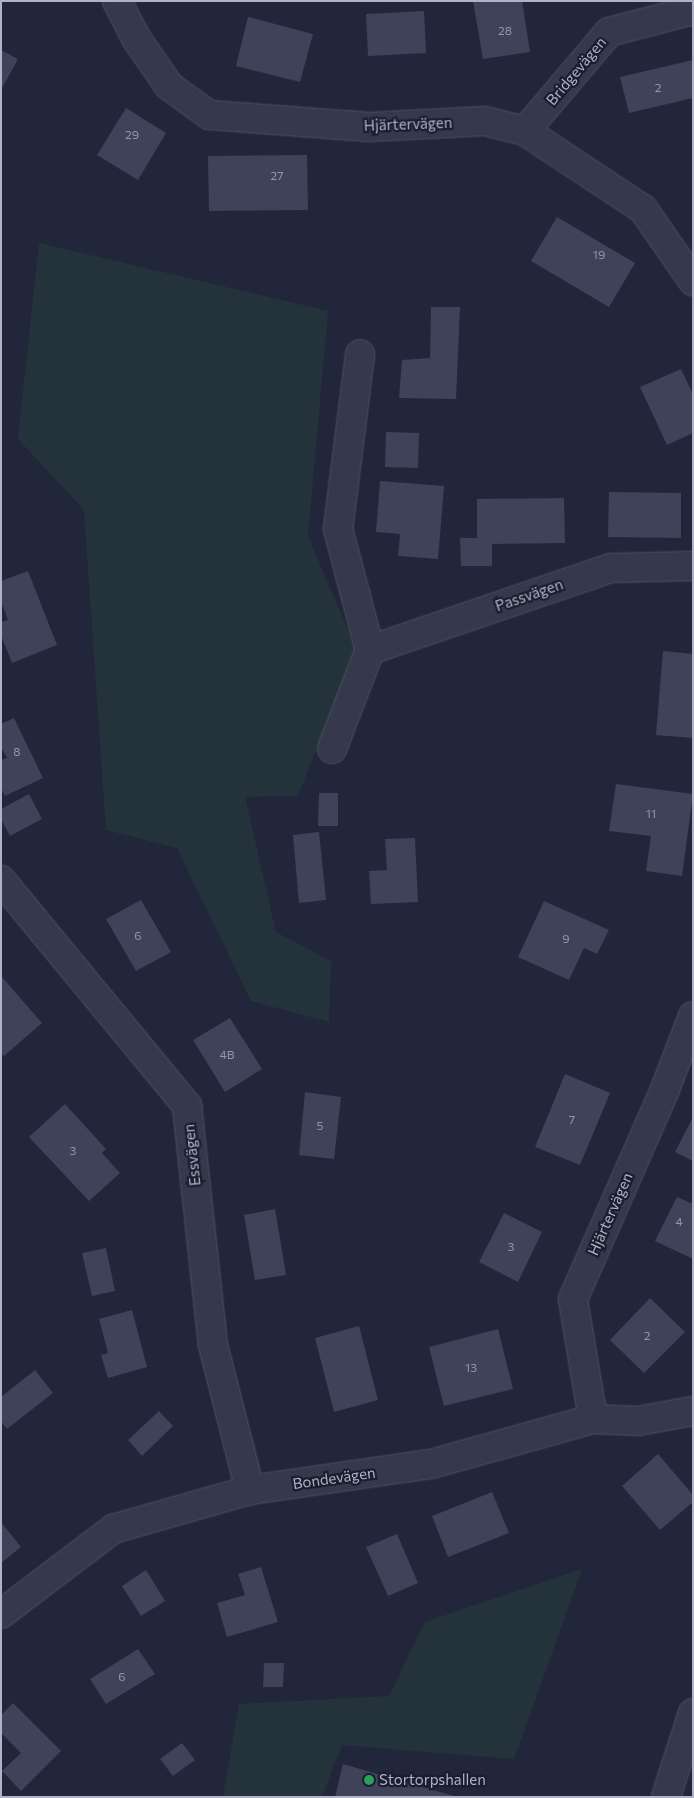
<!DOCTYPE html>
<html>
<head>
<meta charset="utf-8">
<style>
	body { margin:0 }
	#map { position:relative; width:694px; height:1798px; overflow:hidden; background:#22263a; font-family:Commissioner,sans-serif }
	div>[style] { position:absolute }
	.green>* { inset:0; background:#24333b }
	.building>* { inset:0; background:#3e435a }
	.roads { filter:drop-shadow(0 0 1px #505365) drop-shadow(0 0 1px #505365) }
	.minor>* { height:28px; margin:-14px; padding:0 14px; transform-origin:14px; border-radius:14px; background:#35394b }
	.dots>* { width:14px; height:14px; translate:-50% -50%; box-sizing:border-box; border:2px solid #1b1e2f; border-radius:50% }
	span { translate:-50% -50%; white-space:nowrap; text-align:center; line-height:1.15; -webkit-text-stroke:4.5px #1b1e2f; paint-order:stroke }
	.number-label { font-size:12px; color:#9497ac }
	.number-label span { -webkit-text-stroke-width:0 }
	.street-label { font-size:15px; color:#b0b3c7 }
	.poi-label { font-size:15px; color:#b0b3c7 }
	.left { translate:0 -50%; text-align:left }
	.frame { position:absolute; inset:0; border:2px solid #b0b3c7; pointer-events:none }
</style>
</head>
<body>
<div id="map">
	<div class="green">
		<div style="clip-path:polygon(39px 243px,328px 311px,308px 536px,356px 649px,298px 796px,245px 797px,276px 932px,331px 961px,329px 1022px,251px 1001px,177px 848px,106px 830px,84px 510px,18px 439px)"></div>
		<div style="clip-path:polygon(582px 1569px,514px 1759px,342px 1745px,322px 1797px,223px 1797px,239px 1704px,389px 1696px,425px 1622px)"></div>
	</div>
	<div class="building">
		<div style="clip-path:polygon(473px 1px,522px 1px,530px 52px,483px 59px)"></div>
		<div style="clip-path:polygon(424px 11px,426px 53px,368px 56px,366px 14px)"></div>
		<div style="clip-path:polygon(248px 17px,313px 34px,300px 82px,236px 66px)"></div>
		<div style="clip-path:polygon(1px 50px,18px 59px,1px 90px)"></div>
		<div style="clip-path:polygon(693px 60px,693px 98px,629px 113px,620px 77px)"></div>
		<div style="clip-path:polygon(126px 108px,166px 133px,138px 180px,97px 155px)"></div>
		<div style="clip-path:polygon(307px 155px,308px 210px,209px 211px,208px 156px)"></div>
		<div style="clip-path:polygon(557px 217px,635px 263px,609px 307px,531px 261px)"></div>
		<div style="clip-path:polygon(431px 307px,460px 307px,456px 399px,399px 398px,402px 360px,430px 358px)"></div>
		<div style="clip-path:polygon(681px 369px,693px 394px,693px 433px,667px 445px,640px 387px)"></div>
		<div style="clip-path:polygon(386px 432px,419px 433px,418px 468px,385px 467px)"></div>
		<div style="clip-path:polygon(380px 481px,444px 486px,438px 559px,398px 556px,400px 534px,376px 532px)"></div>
		<div style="clip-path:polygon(609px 492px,681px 493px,681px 538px,608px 537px)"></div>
		<div style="clip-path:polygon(564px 498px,565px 543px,492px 544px,492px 566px,461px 566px,460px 538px,477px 538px,477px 499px)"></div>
		<div style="clip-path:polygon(28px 571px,57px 645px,12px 663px,1px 635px,1px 622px,8px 620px,1px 601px,1px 581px)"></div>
		<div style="clip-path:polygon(663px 651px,693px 654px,693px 738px,656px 735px)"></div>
		<div style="clip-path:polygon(14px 718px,43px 778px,5px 796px,1px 788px,1px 760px,7px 758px,1px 747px,1px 724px)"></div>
		<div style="clip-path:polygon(616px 784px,693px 794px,682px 876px,646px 871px,651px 836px,609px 831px)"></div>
		<div style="clip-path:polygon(319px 793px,338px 793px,338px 826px,318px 826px)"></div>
		<div style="clip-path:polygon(29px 794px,42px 819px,10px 836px,1px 819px,1px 809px)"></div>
		<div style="clip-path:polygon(319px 832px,326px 900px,299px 903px,293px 835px)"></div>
		<div style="clip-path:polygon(415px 838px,418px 902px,371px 904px,369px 871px,387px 870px,385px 839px)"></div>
		<div style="clip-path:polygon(141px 900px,171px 952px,136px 971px,106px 919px)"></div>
		<div style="clip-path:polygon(544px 901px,609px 930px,597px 954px,584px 948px,569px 980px,518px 957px)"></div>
		<div style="clip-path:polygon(1px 976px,42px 1023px,4px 1056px,1px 1053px)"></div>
		<div style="clip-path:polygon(230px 1018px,262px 1069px,225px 1092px,193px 1040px)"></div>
		<div style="clip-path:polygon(565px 1074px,610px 1093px,580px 1165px,535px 1147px)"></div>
		<div style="clip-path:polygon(305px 1092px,341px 1097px,334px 1159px,299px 1155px)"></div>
		<div style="clip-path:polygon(65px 1104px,106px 1149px,102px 1153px,120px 1173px,89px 1201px,29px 1137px)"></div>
		<div style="clip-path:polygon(693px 1117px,693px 1161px,675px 1152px)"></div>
		<div style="clip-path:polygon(677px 1197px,693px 1204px,693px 1259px,655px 1241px)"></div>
		<div style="clip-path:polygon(275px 1209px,286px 1275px,255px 1280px,244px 1215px)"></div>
		<div style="clip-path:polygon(504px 1213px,542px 1232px,518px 1282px,479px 1262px)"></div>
		<div style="clip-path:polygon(106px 1248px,115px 1291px,92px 1296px,82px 1253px)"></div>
		<div style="clip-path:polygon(650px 1298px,685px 1332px,644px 1373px,610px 1340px)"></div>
		<div style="clip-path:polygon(132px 1310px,147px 1367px,108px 1378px,101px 1355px,108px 1353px,99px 1319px)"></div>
		<div style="clip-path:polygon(359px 1326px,378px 1400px,334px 1412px,315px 1338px)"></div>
		<div style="clip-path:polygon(498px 1329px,513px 1389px,444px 1406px,429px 1347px)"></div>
		<div style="clip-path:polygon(35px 1370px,53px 1393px,7px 1429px,1px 1421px,1px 1397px)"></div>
		<div style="clip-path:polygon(159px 1411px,173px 1426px,142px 1456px,128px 1440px)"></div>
		<div style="clip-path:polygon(658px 1454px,693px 1495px,693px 1502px,660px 1530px,622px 1486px)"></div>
		<div style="clip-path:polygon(492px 1492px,509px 1533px,448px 1557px,432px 1516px)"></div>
		<div style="clip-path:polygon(1px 1522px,21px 1547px,1px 1563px)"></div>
		<div style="clip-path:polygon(397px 1534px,418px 1583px,388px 1596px,366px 1547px)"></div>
		<div style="clip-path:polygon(261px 1567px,278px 1622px,227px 1637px,217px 1603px,245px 1595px,238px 1574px)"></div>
		<div style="clip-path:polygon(146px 1570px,165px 1601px,141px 1616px,122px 1586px)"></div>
		<div style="clip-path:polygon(138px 1649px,155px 1674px,106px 1704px,90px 1679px)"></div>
		<div style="clip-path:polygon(264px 1663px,284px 1663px,283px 1687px,263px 1687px)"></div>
		<div style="clip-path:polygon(13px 1703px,61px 1751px,21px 1791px,2px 1771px,21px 1753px,1px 1733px,1px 1715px)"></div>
		<div style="clip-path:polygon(182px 1743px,195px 1760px,173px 1776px,160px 1759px)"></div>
		<div style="clip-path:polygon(343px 1764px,454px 1796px,454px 1797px,335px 1797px)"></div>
	</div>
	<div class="roads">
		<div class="minor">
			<div style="left:117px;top:1px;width:42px;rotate:62.8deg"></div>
			<div style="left:136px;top:38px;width:58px;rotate:55.5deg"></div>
			<div style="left:169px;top:86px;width:49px;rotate:35.9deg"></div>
			<div style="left:209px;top:115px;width:161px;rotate:4.3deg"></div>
			<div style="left:370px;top:127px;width:115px;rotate:-3deg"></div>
			<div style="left:485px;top:121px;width:41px;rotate:14deg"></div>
			<div style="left:525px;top:131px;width:141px;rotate:33.5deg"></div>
			<div style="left:643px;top:209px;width:88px;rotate:55.2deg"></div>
			<div style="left:525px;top:131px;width:130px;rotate:-49.7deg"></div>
			<div style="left:609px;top:32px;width:87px;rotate:-14.7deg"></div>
			<div style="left:370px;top:650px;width:255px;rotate:-18.8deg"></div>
			<div style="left:611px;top:568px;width:82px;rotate:-1.4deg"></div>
			<div style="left:332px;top:749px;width:106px;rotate:-69deg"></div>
			<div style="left:370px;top:650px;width:125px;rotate:-104.8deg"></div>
			<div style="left:338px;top:529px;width:176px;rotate:-82.8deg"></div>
			<div style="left:1px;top:880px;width:293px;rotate:50.5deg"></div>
			<div style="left:187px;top:1106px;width:240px;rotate:83.8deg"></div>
			<div style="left:213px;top:1345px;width:150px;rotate:75.7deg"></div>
			<div style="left:593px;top:1419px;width:122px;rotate:-99.5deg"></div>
			<div style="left:573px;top:1299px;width:229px;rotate:-66.3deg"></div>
			<div style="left:665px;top:1089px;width:78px;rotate:-69deg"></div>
			<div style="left:1px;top:1614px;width:141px;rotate:-37.2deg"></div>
			<div style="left:113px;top:1529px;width:142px;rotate:-15.9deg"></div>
			<div style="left:250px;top:1490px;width:183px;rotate:-8.2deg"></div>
			<div style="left:431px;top:1464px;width:168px;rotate:-15.5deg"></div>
			<div style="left:593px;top:1419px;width:45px;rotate:2.5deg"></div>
			<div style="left:638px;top:1421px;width:56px;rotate:-10.3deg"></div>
			<div style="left:666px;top:1797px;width:88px;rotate:-72.2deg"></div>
		</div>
	</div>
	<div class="dots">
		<div style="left:369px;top:1780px;background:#2e9e5b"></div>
	</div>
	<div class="number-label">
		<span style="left:505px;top:31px">28</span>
		<span style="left:658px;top:88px">2</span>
		<span style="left:132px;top:135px">29</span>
		<span style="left:277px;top:176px">27</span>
		<span style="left:599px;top:255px">19</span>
		<span style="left:17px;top:752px">8</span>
		<span style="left:651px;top:814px">11</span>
		<span style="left:138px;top:936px">6</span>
		<span style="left:566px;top:939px">9</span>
		<span style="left:227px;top:1055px">4B</span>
		<span style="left:572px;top:1120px">7</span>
		<span style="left:320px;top:1126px">5</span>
		<span style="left:73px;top:1151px">3</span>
		<span style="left:679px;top:1222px">4</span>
		<span style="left:511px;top:1247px">3</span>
		<span style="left:647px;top:1336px">2</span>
		<span style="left:471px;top:1368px">13</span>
		<span style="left:122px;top:1677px">6</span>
	</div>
	<div class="street-label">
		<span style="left:576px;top:71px;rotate:-50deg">Bridgevägen</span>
		<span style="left:408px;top:124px;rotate:-2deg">Hjärtervägen</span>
		<span style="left:529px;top:595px;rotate:-19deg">Passvägen</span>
		<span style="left:192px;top:1155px;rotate:-96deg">Essvägen</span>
		<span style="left:610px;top:1214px;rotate:-66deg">Hjärtervägen</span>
		<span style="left:334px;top:1478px;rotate:-8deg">Bondevägen</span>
	</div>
	<div class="poi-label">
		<span class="left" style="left:379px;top:1780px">Stortorpshallen</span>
	</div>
	<div class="frame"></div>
</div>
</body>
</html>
